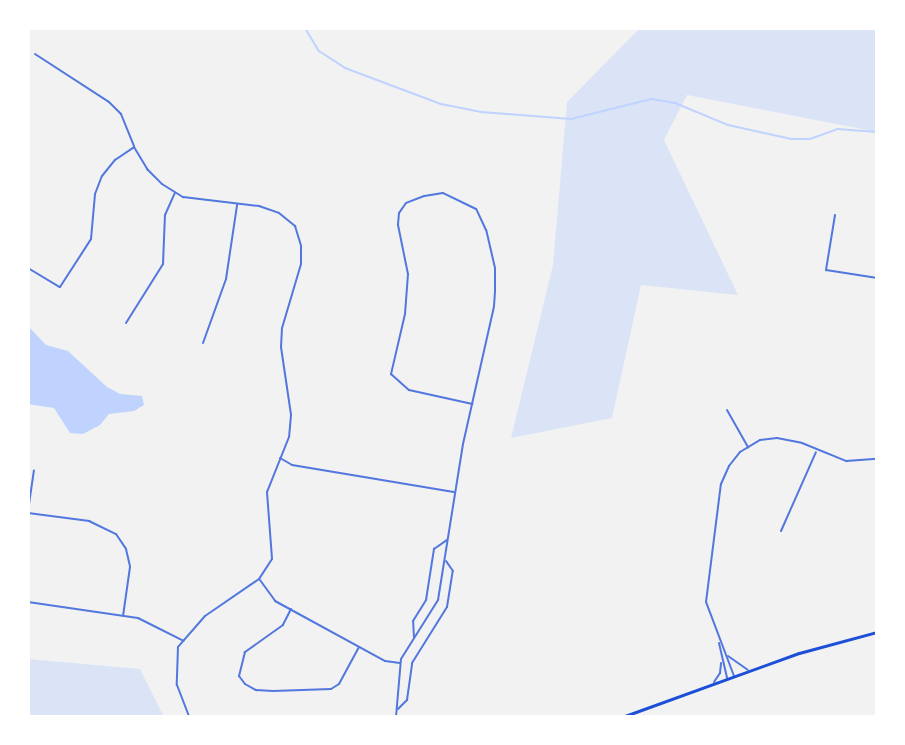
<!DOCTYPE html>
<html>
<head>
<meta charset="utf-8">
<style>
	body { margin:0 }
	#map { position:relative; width:905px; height:745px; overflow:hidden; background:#f2f2f2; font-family:Roboto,sans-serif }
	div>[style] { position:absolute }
	.green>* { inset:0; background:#dbe4f7 }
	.water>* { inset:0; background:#bfd3fe }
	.stream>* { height:2px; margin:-1px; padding:0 1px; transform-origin:1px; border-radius:1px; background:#bfd3fe }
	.minor>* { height:2px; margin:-1px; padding:0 1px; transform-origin:1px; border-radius:1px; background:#5277de }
	.secondary>* { height:3px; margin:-1.5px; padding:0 1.5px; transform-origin:1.5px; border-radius:1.5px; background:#1d4ed8 }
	span { translate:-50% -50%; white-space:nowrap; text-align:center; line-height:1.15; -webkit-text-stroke:6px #fff; paint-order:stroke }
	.frame { position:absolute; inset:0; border:30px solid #fff; pointer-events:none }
</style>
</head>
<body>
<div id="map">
	<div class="green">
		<div style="clip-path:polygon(640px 28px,877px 28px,877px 132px,687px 95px,664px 140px,738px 295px,641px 285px,612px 418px,511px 438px,553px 265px,567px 102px)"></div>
		<div style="clip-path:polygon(28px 659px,140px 669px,164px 717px,28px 717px)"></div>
	</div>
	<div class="water">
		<div style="clip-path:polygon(28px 326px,46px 345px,68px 351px,107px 387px,120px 394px,142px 396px,144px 405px,134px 411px,109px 414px,100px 425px,83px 434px,70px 433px,54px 408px,28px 404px)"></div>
	</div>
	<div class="stream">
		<div style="left:305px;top:28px;width:27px;rotate:59deg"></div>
		<div style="left:319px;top:51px;width:31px;rotate:33deg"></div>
		<div style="left:345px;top:68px;width:103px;rotate:20.6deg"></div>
		<div style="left:441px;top:104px;width:41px;rotate:11.3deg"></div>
		<div style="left:481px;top:112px;width:90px;rotate:4.4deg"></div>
		<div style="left:571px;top:119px;width:83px;rotate:-13.9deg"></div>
		<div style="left:652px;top:99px;width:23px;rotate:10deg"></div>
		<div style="left:675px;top:103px;width:57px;rotate:22.5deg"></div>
		<div style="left:728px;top:125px;width:65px;rotate:12.5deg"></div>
		<div style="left:791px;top:139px;width:19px"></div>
		<div style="left:810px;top:139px;width:29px;rotate:-20deg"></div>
		<div style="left:837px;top:129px;width:40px;rotate:4.3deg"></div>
	</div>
	<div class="minor">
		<div style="left:35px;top:54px;width:88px;rotate:33deg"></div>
		<div style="left:109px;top:102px;width:17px;rotate:45deg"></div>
		<div style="left:121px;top:114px;width:35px;rotate:68deg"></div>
		<div style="left:134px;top:147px;width:26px;rotate:59deg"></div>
		<div style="left:147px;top:169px;width:21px;rotate:45deg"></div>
		<div style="left:162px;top:184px;width:25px;rotate:32deg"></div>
		<div style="left:183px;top:197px;width:77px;rotate:6.8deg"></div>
		<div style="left:259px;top:206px;width:21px;rotate:19deg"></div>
		<div style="left:279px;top:213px;width:21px;rotate:39deg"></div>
		<div style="left:295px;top:226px;width:21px;rotate:73deg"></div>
		<div style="left:301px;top:246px;width:18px;rotate:90deg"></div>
		<div style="left:301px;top:264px;width:67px;rotate:106.5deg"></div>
		<div style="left:282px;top:328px;width:19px;rotate:93deg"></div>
		<div style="left:281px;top:347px;width:69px;rotate:81.6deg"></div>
		<div style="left:291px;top:415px;width:22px;rotate:95deg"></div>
		<div style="left:289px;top:437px;width:59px;rotate:111.8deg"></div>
		<div style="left:267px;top:492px;width:67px;rotate:85.7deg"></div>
		<div style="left:272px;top:559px;width:24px;rotate:123deg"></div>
		<div style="left:259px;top:579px;width:65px;rotate:145.6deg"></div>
		<div style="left:205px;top:616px;width:41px;rotate:131.1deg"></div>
		<div style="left:178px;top:647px;width:38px;rotate:92deg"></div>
		<div style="left:177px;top:685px;width:34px;rotate:69deg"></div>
		<div style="left:835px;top:215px;width:56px;rotate:99.3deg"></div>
		<div style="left:826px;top:270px;width:52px;rotate:8.9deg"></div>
		<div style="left:28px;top:268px;width:37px;rotate:31deg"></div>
		<div style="left:60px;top:287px;width:57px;rotate:-57.1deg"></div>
		<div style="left:91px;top:239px;width:45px;rotate:-84.9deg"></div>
		<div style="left:95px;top:194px;width:19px;rotate:-69deg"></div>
		<div style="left:102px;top:176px;width:21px;rotate:-51deg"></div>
		<div style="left:115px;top:160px;width:23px;rotate:-34deg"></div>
		<div style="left:126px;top:323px;width:70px;rotate:-57.9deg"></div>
		<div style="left:163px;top:264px;width:49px;rotate:-87.7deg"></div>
		<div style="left:165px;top:215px;width:24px;rotate:-66deg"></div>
		<div style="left:203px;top:343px;width:68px;rotate:-70.2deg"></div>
		<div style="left:226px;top:279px;width:75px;rotate:-81.5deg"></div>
		<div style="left:727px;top:410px;width:43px;rotate:60.4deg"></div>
		<div style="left:280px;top:458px;width:14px;rotate:30deg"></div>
		<div style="left:292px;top:465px;width:164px;rotate:9.5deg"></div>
		<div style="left:28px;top:511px;width:41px;rotate:-81.7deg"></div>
		<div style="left:28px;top:513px;width:62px;rotate:7.5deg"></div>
		<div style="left:89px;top:521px;width:30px;rotate:26deg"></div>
		<div style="left:116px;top:534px;width:18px;rotate:56deg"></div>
		<div style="left:126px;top:549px;width:18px;rotate:77deg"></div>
		<div style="left:130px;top:567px;width:49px;rotate:98.1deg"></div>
		<div style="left:781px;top:531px;width:86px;rotate:-66.1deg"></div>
		<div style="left:260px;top:580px;width:26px;rotate:54deg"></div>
		<div style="left:275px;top:601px;width:125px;rotate:28.6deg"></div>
		<div style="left:385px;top:661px;width:15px;rotate:8deg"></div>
		<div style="left:28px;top:602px;width:111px;rotate:8.3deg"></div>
		<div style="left:138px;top:618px;width:51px;rotate:26.6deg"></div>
		<div style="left:291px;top:609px;width:18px;rotate:117deg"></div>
		<div style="left:283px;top:625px;width:47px;rotate:144.6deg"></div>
		<div style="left:245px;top:652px;width:25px;rotate:104deg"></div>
		<div style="left:239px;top:676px;width:10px;rotate:53deg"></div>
		<div style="left:245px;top:684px;width:13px;rotate:29deg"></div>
		<div style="left:256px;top:690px;width:17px;rotate:3deg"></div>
		<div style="left:273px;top:691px;width:58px;rotate:-2deg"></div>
		<div style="left:331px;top:689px;width:9px;rotate:-32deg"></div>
		<div style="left:339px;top:684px;width:42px;rotate:-61.6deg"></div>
		<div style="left:414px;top:638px;width:17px;rotate:-93deg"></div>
		<div style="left:413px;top:621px;width:25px;rotate:-58deg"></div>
		<div style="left:426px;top:600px;width:52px;rotate:-81.1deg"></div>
		<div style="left:434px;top:549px;width:16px;rotate:-35deg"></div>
		<div style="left:719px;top:643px;width:37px;rotate:77deg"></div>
		<div style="left:728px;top:656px;width:24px;rotate:35deg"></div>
		<div style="left:734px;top:676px;width:79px;rotate:-110.7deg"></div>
		<div style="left:706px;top:602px;width:119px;rotate:-82.8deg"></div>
		<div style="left:721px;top:484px;width:20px;rotate:-66deg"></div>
		<div style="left:729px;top:466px;width:18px;rotate:-52deg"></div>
		<div style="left:740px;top:452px;width:23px;rotate:-31deg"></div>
		<div style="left:760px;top:440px;width:17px;rotate:-7deg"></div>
		<div style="left:777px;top:438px;width:25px;rotate:11deg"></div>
		<div style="left:802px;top:443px;width:48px;rotate:22.2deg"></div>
		<div style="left:846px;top:461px;width:31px;rotate:-4deg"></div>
		<div style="left:714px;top:682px;width:11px;rotate:-56deg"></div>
		<div style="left:720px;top:673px;width:10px;rotate:-84deg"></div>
		<div style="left:398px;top:709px;width:13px;rotate:-45deg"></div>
		<div style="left:407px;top:700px;width:37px;rotate:-82deg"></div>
		<div style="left:412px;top:663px;width:66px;rotate:-58deg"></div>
		<div style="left:447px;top:607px;width:36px;rotate:-81deg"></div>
		<div style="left:453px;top:571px;width:12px;rotate:-125deg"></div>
		<div style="left:396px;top:717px;width:58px;rotate:-85.1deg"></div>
		<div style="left:401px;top:659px;width:70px;rotate:-57.9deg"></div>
		<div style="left:438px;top:600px;width:158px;rotate:-80.9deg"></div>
		<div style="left:463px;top:444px;width:141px;rotate:-77.3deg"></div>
		<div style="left:494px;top:306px;width:16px;rotate:-86deg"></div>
		<div style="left:495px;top:290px;width:22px;rotate:-90deg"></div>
		<div style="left:495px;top:268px;width:39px;rotate:-103deg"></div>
		<div style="left:486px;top:230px;width:23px;rotate:-115deg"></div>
		<div style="left:476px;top:209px;width:37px;rotate:-154deg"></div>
		<div style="left:443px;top:193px;width:19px;rotate:171deg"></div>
		<div style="left:424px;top:196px;width:19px;rotate:159deg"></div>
		<div style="left:406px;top:203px;width:12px;rotate:125deg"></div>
		<div style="left:399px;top:213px;width:12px;rotate:95deg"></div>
		<div style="left:398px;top:225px;width:50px;rotate:78.5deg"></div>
		<div style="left:408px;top:274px;width:40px;rotate:94.3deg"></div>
		<div style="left:405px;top:314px;width:62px;rotate:103.1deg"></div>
		<div style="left:391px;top:374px;width:24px;rotate:42deg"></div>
		<div style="left:409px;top:390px;width:65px;rotate:12.5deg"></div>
	</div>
	<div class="secondary">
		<div style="left:622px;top:717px;width:188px;rotate:-19.9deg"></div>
		<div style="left:799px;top:653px;width:81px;rotate:-15.1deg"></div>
	</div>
	<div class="frame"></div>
</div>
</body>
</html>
